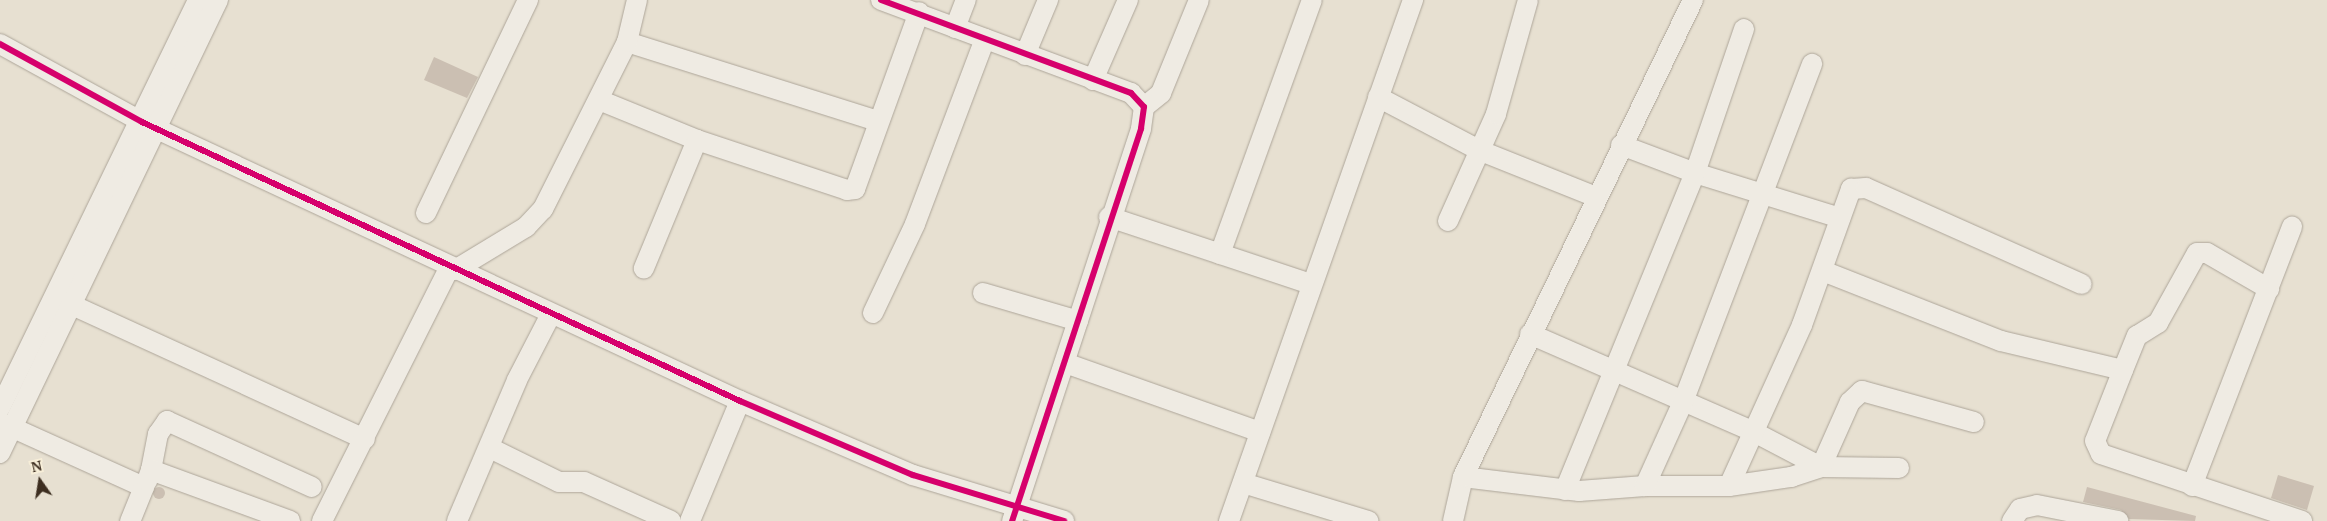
<!DOCTYPE html>
<html>
<head>
<meta charset="utf-8">
<style>
	body { margin:0 }
	#map { position:relative; width:2327px; height:521px; overflow:hidden; background:#e7e0d1; font-family:"PT Serif",serif }
	div>[style] { position:absolute }
	.building>* { inset:0; background:#cbbfb2 }
	.round { border-radius:50% }
	.roads { filter:drop-shadow(0 0 1px #ada599) drop-shadow(0 0 1px #ada599) }
	.minor>* { height:20px; margin:-10px; padding:0 10px; transform-origin:10px; border-radius:10px; background:#efebe3 }
	.cycleway>* { height:6px; margin:-3px; padding:0 3px; transform-origin:3px; border-radius:3px; background:#d6006c }
	span { translate:-50% -50%; white-space:nowrap; text-align:center; line-height:1.15; -webkit-text-stroke:5px #f7eed8; paint-order:stroke }
	.north { position:absolute; left:15px; top:456px; width:50px; height:50px; -webkit-text-stroke:4px #f7eed8; paint-order:stroke; rotate:347deg; font-size:14px; font-weight:700; line-height:20px; text-align:center; color:#3d2e20 }
	.north::after { content:''; display:block; margin:auto; width:18px; height:22px; background:#3d2e20; clip-path:polygon(50% 0,100% 100%,50% 72%,0 100%) }
</style>
</head>
<body>
<div id="map">
	<div class="building">
		<div style="clip-path:polygon(434px 57px,478px 77px,467px 98px,424px 80px)"></div>
		<div style="clip-path:polygon(2278px 475px,2314px 486px,2307px 510px,2271px 498px)"></div>
		<div class="round" style="left:153px;top:487px;width:12px;height:12px"></div>
		<div style="clip-path:polygon(2087px 487px,2196px 516px,2195px 521px,2129px 519px,2121px 510px,2083px 502px)"></div>
	</div>
	<div class="roads">
		<div class="minor">
			<div style="left:881px;top:0;width:267px;rotate:20.4deg"></div>
			<div style="left:1131px;top:93px;width:19px;rotate:47deg"></div>
			<div style="left:1144px;top:107px;width:22px;rotate:98deg"></div>
			<div style="left:1141px;top:129px;width:413px;rotate:108.2deg"></div>
			<div style="left:955px;top:28px;width:30px;rotate:-69deg"></div>
			<div style="left:627px;top:42px;width:263px;rotate:17.5deg"></div>
			<div style="left:0;top:44px;width:162px;rotate:28.8deg"></div>
			<div style="left:142px;top:122px;width:660px;rotate:25.01deg"></div>
			<div style="left:740px;top:401px;width:188px;rotate:23.2deg"></div>
			<div style="left:913px;top:475px;width:158px;rotate:16.9deg"></div>
			<div style="left:1025px;top:55px;width:60px;rotate:-67.3deg"></div>
			<div style="left:1093px;top:80px;width:87px;rotate:-66.4deg"></div>
			<div style="left:1378px;top:97px;width:116px;rotate:27.7deg"></div>
			<div style="left:1481px;top:151px;width:124px;rotate:21.8deg"></div>
			<div style="left:599px;top:100px;width:106px;rotate:22.2deg"></div>
			<div style="left:697px;top:140px;width:139px;rotate:112.5deg"></div>
			<div style="left:1144px;top:107px;width:22px;rotate:-39deg"></div>
			<div style="left:1161px;top:93px;width:100px;rotate:-67.8deg"></div>
			<div style="left:697px;top:140px;width:158px;rotate:18.4deg"></div>
			<div style="left:847px;top:190px;width:8px;rotate:-7deg"></div>
			<div style="left:855px;top:189px;width:188px;rotate:-70.1deg"></div>
			<div style="left:1621px;top:145px;width:79px;rotate:20.7deg"></div>
			<div style="left:1695px;top:173px;width:152px;rotate:17.2deg"></div>
			<div style="left:426px;top:213px;width:236px;rotate:-64.4deg"></div>
			<div style="left:1109px;top:217px;width:212px;rotate:18.4deg"></div>
			<div style="left:1448px;top:221px;width:117px;rotate:-65.8deg"></div>
			<div style="left:1496px;top:114px;width:118px;rotate:-74.3deg"></div>
			<div style="left:1220px;top:254px;width:270px;rotate:-70.1deg"></div>
			<div style="left:455px;top:270px;width:83px;rotate:-31.2deg"></div>
			<div style="left:526px;top:227px;width:25px;rotate:-47deg"></div>
			<div style="left:543px;top:209px;width:187px;rotate:-63.3deg"></div>
			<div style="left:627px;top:42px;width:43px;rotate:-76.6deg"></div>
			<div style="left:1823px;top:271px;width:191px;rotate:21.5deg"></div>
			<div style="left:2001px;top:341px;width:125px;rotate:13.4deg"></div>
			<div style="left:2123px;top:370px;width:76px;rotate:111.5deg"></div>
			<div style="left:2095px;top:441px;width:14px;rotate:65deg"></div>
			<div style="left:2101px;top:454px;width:212px;rotate:18.4deg"></div>
			<div style="left:983px;top:293px;width:99px;rotate:16.4deg"></div>
			<div style="left:72px;top:305px;width:322px;rotate:24.6deg"></div>
			<div style="left:873px;top:313px;width:98px;rotate:-64.7deg"></div>
			<div style="left:915px;top:224px;width:198px;rotate:-69.3deg"></div>
			<div style="left:1530px;top:334px;width:242px;rotate:23.6deg"></div>
			<div style="left:1752px;top:431px;width:78px;rotate:27.6deg"></div>
			<div style="left:1821px;top:467px;width:78px;rotate:0.7deg"></div>
			<div style="left:1065px;top:363px;width:207px;rotate:19.5deg"></div>
			<div style="left:2123px;top:370px;width:37px;rotate:-68deg"></div>
			<div style="left:2137px;top:336px;width:25px;rotate:-32deg"></div>
			<div style="left:2158px;top:323px;width:80px;rotate:-60.9deg"></div>
			<div style="left:2197px;top:253px;width:10px"></div>
			<div style="left:2207px;top:253px;width:72px;rotate:30.1deg"></div>
			<div style="left:0;top:408px;width:454px;rotate:-64.1deg"></div>
			<div style="left:0;top:422px;width:158px;rotate:24.3deg"></div>
			<div style="left:144px;top:487px;width:37px;rotate:112deg"></div>
			<div style="left:490px;top:448px;width:77px;rotate:26.2deg"></div>
			<div style="left:559px;top:482px;width:25px"></div>
			<div style="left:584px;top:482px;width:95px;rotate:24.1deg"></div>
			<div style="left:0;top:453px;width:503px;rotate:-64.3deg"></div>
			<div style="left:151px;top:470px;width:37px;rotate:-79deg"></div>
			<div style="left:158px;top:434px;width:16px;rotate:-55deg"></div>
			<div style="left:167px;top:421px;width:159px;rotate:24.5deg"></div>
			<div style="left:1463px;top:477px;width:117px;rotate:6.9deg"></div>
			<div style="left:1579px;top:491px;width:66px;rotate:-4.3deg"></div>
			<div style="left:1645px;top:486px;width:84px"></div>
			<div style="left:1729px;top:486px;width:63px;rotate:-8.3deg"></div>
			<div style="left:1791px;top:477px;width:32px;rotate:-18deg"></div>
			<div style="left:1821px;top:467px;width:71px;rotate:-66deg"></div>
			<div style="left:1850px;top:402px;width:16px;rotate:-43deg"></div>
			<div style="left:1862px;top:391px;width:116px;rotate:15.5deg"></div>
			<div style="left:147px;top:481px;width:12px;rotate:-70deg"></div>
			<div style="left:151px;top:470px;width:148px;rotate:20.1deg"></div>
			<div style="left:1243px;top:483px;width:131px;rotate:16.9deg"></div>
			<div style="left:1645px;top:486px;width:92px;rotate:-65.7deg"></div>
			<div style="left:1683px;top:402px;width:362px;rotate:-69.1deg"></div>
			<div style="left:1729px;top:486px;width:177px;rotate:-65.6deg"></div>
			<div style="left:1802px;top:325px;width:145px;rotate:-70.2deg"></div>
			<div style="left:1851px;top:189px;width:15px;rotate:-4deg"></div>
			<div style="left:1866px;top:188px;width:236px;rotate:24deg"></div>
			<div style="left:2192px;top:486px;width:278px;rotate:-68.9deg"></div>
			<div style="left:1565px;top:490px;width:343px;rotate:-67.7deg"></div>
			<div style="left:1695px;top:173px;width:152px;rotate:-71.2deg"></div>
			<div style="left:322px;top:521px;width:284px;rotate:-63.3deg"></div>
			<div style="left:457px;top:521px;width:153px;rotate:-66.9deg"></div>
			<div style="left:517px;top:380px;width:74px;rotate:-62.7deg"></div>
			<div style="left:690px;top:521px;width:130px;rotate:-67.4deg"></div>
			<div style="left:1229px;top:521px;width:553px;rotate:-70.55deg"></div>
			<div style="left:1453px;top:521px;width:45px;rotate:-77.2deg"></div>
			<div style="left:1463px;top:477px;width:530px;rotate:-64.26deg"></div>
			<div style="left:2012px;top:521px;width:14px;rotate:-56deg"></div>
			<div style="left:2020px;top:509px;width:17px;rotate:-13deg"></div>
			<div style="left:2037px;top:505px;width:83px;rotate:11.2deg"></div>
		</div>
	</div>
	<div class="cycleway">
		<div style="left:881px;top:0;width:267px;rotate:20.4deg"></div>
		<div style="left:1131px;top:93px;width:19px;rotate:47deg"></div>
		<div style="left:1144px;top:107px;width:22px;rotate:98deg"></div>
		<div style="left:1141px;top:129px;width:413px;rotate:108.2deg"></div>
		<div style="left:0;top:44px;width:162px;rotate:28.8deg"></div>
		<div style="left:142px;top:122px;width:660px;rotate:25.01deg"></div>
		<div style="left:740px;top:401px;width:188px;rotate:23.2deg"></div>
		<div style="left:913px;top:475px;width:158px;rotate:16.9deg"></div>
	</div>
	<div class="north">N</div>
</div>
</body>
</html>
